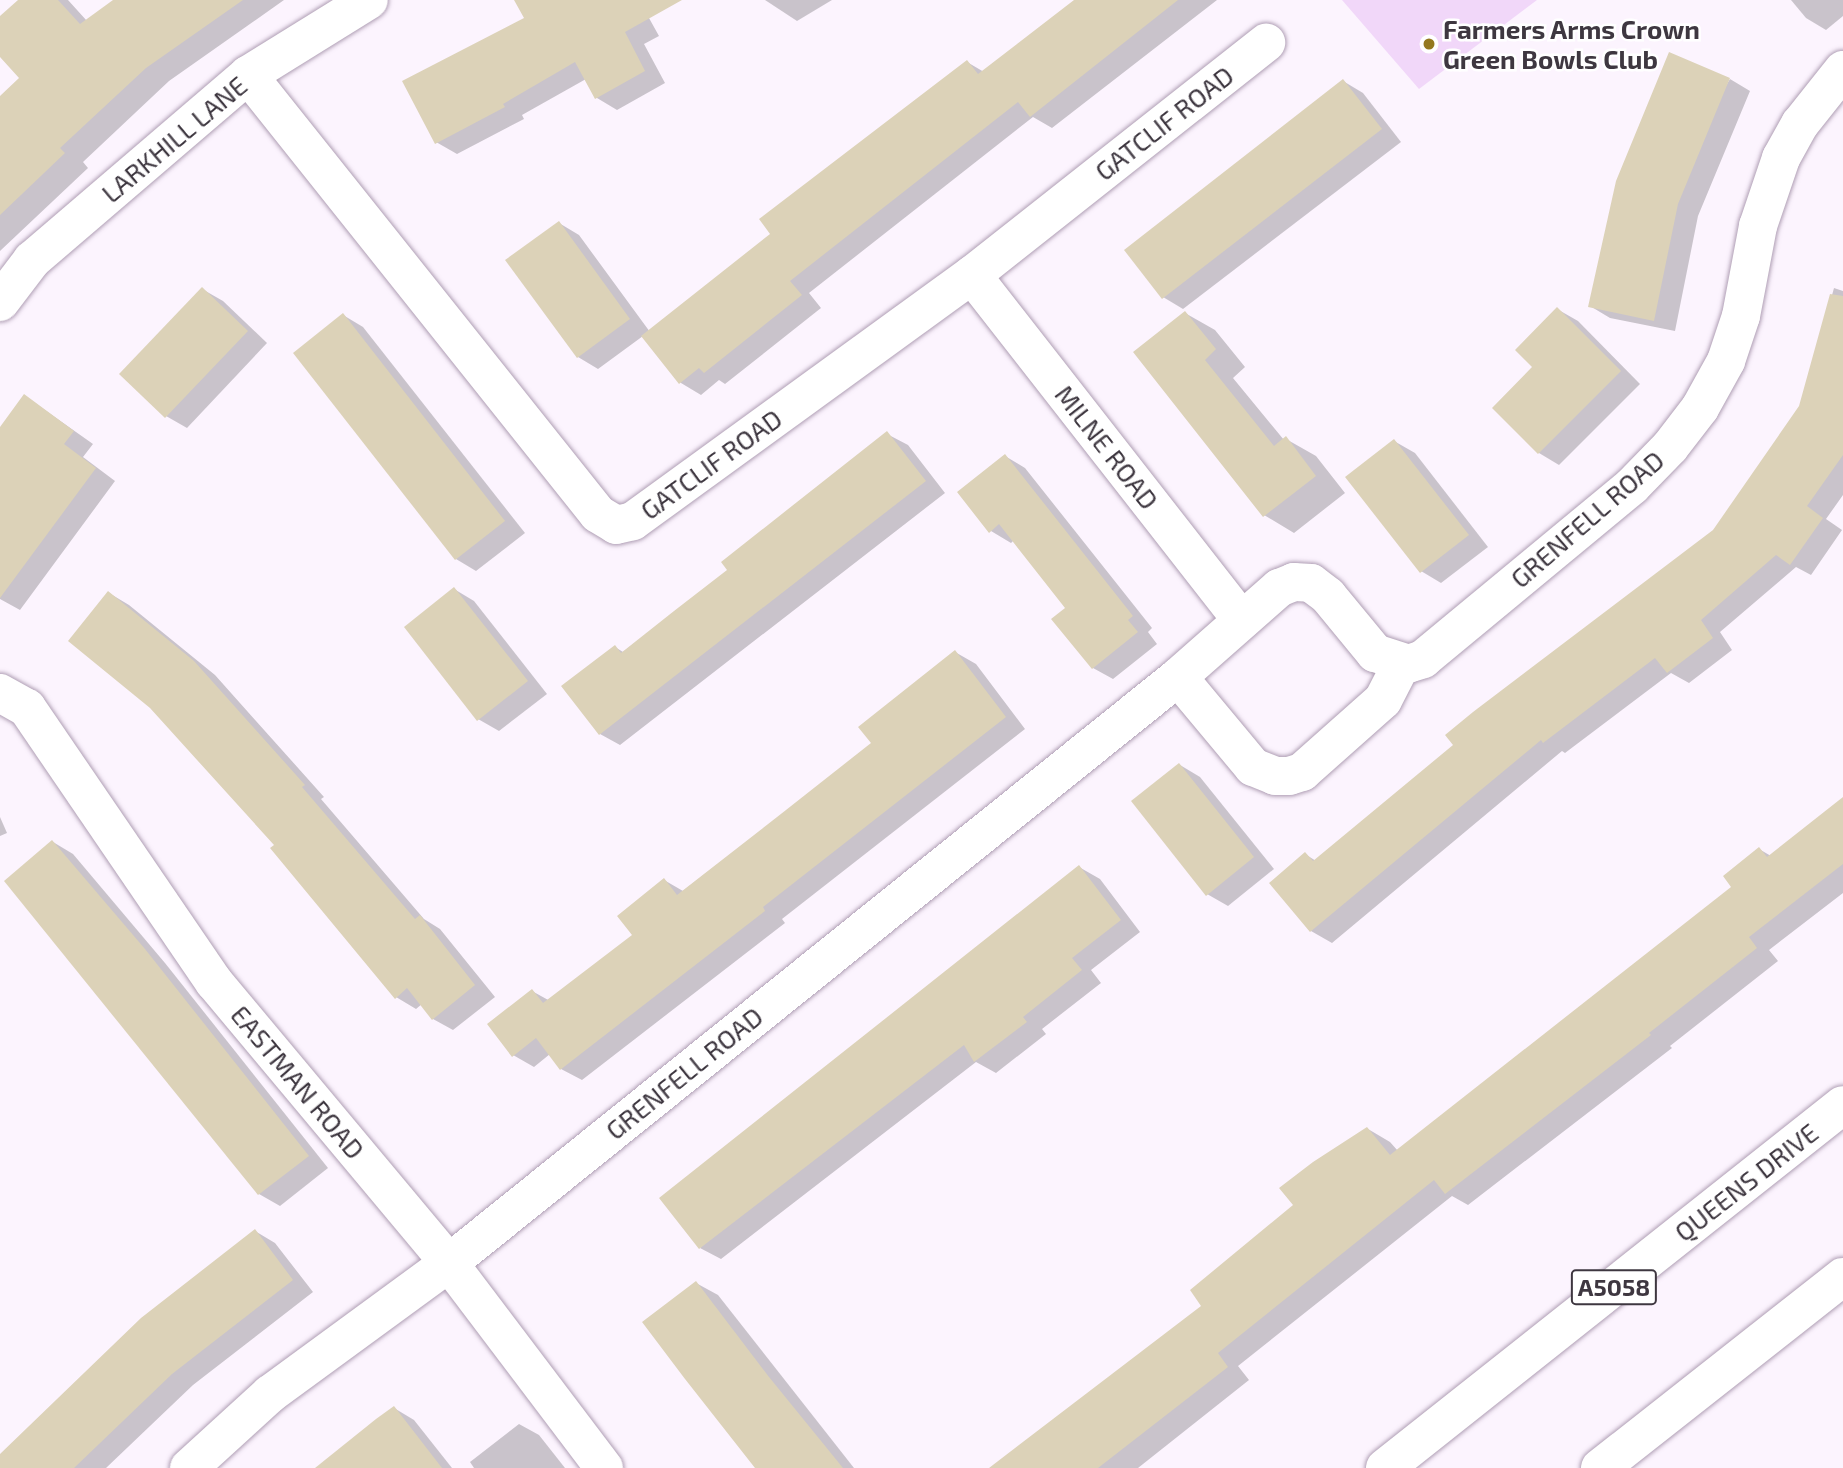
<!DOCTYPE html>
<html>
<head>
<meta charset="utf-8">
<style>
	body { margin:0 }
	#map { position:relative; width:1843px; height:1468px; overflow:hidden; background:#fcf4fe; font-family:"Exo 2",sans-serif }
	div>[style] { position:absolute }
	.green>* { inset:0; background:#f1d7f9 }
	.shadow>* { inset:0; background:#0003 }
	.building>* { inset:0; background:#dcd2b8 }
	.roads { filter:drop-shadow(0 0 2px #af9eb4) drop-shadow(0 0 2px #af9eb4) }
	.street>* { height:38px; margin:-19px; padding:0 19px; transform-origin:19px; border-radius:19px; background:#fff }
	.highway>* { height:38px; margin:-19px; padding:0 19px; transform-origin:19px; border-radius:19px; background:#fff }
	.dots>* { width:19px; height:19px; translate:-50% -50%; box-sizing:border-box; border:4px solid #fff; border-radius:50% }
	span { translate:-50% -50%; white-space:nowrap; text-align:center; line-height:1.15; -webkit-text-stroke:5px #fff; paint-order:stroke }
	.shield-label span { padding:2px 5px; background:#fff; border:2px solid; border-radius:5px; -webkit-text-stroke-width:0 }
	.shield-label { font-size:24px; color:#3e3740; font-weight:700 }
	.poi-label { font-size:26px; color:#3e3740; font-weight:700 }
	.left { translate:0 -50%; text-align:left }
	.street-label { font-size:26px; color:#3e3740 }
</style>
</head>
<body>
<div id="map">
	<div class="green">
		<div style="clip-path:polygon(1342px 0,1537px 0,1419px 89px)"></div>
	</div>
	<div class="shadow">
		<div style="clip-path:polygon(20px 0,68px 0,87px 21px,116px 0,284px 0,169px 81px,83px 162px,88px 168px,0 251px,0 99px,22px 78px,0 55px,0 19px)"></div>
		<div style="clip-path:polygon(533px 0,639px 0,659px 36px,644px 44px,665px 83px,617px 110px,597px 98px,586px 79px,522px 115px,524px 119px,457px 154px,436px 142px,526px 19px)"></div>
		<div style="clip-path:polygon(765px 0,832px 0,797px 21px)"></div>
		<div style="clip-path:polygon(1076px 0,1217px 0,1052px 128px,1033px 117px,809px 293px,821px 308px,725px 384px,719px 380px,701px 395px,681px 383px,643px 336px,598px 369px,578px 357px,559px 223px,579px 235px,650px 332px,772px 234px,967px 62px,984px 72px)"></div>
		<div style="clip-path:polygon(1791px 0,1843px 0,1843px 16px,1826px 30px,1806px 18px)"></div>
		<div style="clip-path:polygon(1730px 79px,1750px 91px,1698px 216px,1675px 331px,1610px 318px,1590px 306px)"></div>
		<div style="clip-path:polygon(1343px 81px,1363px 93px,1401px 142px,1183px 309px,1163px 297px)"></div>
		<div style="clip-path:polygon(1834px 288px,1843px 291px,1843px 495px,1826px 519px,1842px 530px,1811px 575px,1796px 567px,1720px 632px,1732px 650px,1689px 683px,1671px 673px,1565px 753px,1562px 751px,1332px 943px,1311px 931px,1271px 883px,1305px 854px,1316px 861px,1714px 531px,1801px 407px)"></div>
		<div style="clip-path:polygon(202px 289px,223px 301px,267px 343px,187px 428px,166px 416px)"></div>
		<div style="clip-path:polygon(1557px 309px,1578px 321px,1640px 384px,1559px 465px,1539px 453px,1535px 367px)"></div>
		<div style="clip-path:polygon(1185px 313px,1215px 330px,1245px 367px,1233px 378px,1284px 440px,1286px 439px,1316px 456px,1345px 493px,1294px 533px,1264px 515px)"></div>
		<div style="clip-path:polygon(343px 315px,363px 327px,525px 533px,476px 571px,456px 559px,296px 353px)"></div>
		<div style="clip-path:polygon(25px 396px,93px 444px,83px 457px,115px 481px,20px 610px,0 599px,0 429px)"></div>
		<div style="clip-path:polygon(887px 434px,908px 445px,945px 493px,620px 745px,600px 734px,615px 647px,623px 652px,730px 570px)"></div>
		<div style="clip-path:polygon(1394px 441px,1415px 453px,1488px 547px,1441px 583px,1421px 571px)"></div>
		<div style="clip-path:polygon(1005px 456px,1025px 468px,1152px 628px,1148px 632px,1157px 644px,1113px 679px,1093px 668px,1068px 608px,1014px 540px,1011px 543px,991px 531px)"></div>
		<div style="clip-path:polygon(454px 589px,474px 601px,547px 694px,499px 731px,478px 719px)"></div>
		<div style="clip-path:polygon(109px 593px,129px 605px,215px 675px,324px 797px,321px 799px,424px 919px,440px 929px,495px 997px,453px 1030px,433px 1019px,422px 1004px,416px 1009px,396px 997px,276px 845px)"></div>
		<div style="clip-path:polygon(955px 652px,976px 664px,1025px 729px,782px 919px,785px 923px,582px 1080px,561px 1069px,550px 1054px,534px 1067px,513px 1055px,532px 991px,550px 1001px,635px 936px,664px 880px,683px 891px,873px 744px)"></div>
		<div style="clip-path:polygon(1180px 765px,1200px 777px,1274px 869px,1228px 906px,1207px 894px)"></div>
		<div style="clip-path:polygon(1843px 800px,1843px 893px,1769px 950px,1778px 961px,1670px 1046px,1672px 1048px,1468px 1205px,1452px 1196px,1238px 1366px,1249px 1380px,1138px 1468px,994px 1468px,1204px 1306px,1368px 1129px,1390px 1142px,1398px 1151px,1733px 887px,1759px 849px,1771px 856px)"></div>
		<div style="clip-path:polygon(0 817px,7px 833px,0 836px)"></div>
		<div style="clip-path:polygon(53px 842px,73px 854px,165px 963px,328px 1168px,280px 1206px,259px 1194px,7px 881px)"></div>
		<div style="clip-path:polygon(1079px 867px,1100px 879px,1140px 932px,1091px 970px,1101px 983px,1042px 1029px,1046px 1034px,996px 1073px,976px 1062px,721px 1259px,700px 1248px)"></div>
		<div style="clip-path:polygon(255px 1231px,275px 1243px,313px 1292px,193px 1385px,106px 1468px,0 1468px,0 1456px)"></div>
		<div style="clip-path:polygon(696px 1283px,718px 1295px,854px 1468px,763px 1468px)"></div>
		<div style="clip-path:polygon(394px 1408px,414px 1420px,452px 1468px,318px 1468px)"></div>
		<div style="clip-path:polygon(519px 1424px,539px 1435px,565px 1468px,474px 1468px,470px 1462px)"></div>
	</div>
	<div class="building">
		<div style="clip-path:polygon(18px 0,58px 0,80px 24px,113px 0,243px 0,146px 68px,60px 148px,65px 153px,0 215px,0 96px,19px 78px,0 57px,0 16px)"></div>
		<div style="clip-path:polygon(514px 0,682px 0,625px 32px,645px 71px,595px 99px,575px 62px,503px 104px,505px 107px,435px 144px,402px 81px,524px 18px)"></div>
		<div style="clip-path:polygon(1074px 0,1178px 0,1030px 117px,1018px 102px,790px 281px,802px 295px,704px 373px,699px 368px,679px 384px,641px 336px,770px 234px,759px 219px,967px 60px,978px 74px)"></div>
		<div style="clip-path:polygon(1669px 52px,1730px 78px,1678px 204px,1654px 321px,1588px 307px,1616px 181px)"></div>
		<div style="clip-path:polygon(1343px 79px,1382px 129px,1162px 299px,1124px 250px)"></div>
		<div style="clip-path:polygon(559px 221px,630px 319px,577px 358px,505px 260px)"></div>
		<div style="clip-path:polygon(202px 287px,248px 331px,165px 418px,119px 374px)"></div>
		<div style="clip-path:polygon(1830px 294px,1843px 296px,1843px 455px,1807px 506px,1823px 518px,1790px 565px,1776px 555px,1701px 620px,1713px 638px,1667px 673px,1655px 658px,1543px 743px,1541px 740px,1310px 932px,1269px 883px,1305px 852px,1313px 861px,1453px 745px,1445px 735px,1473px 712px,1713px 530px,1799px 406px)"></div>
		<div style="clip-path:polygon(1557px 307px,1621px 371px,1538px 454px,1492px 408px,1532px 367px,1515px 350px)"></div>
		<div style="clip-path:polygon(1185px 311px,1216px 349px,1205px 360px,1274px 446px,1286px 436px,1316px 476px,1263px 517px,1133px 352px)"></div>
		<div style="clip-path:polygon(343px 313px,505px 521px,455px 560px,293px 353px)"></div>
		<div style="clip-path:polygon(24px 394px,74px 431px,64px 444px,96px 468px,0 598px,0 427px)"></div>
		<div style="clip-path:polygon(887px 431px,926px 481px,599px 735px,561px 686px,615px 645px,621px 653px,674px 611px,727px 570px,721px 562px)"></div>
		<div style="clip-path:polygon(1394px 439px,1469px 535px,1420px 573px,1345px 477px)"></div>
		<div style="clip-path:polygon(1005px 454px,1133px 616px,1128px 620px,1138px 632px,1092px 669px,1051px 619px,1065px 608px,999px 524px,989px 533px,957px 492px)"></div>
		<div style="clip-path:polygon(454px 587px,528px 681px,477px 721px,404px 627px)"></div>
		<div style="clip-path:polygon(108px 591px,194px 661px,305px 785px,302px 787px,415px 919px,420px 915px,475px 985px,432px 1020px,407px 988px,395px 999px,270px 848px,274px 845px,150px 708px,68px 641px)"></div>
		<div style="clip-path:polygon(955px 650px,1006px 717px,763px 907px,765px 911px,560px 1070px,536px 1038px,512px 1057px,487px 1024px,532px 989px,543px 1003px,632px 935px,617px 916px,664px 878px,677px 895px,786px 810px,871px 743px,858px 727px)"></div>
		<div style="clip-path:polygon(1179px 763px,1254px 857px,1206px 896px,1131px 801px)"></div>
		<div style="clip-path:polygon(1843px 797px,1843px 864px,1749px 937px,1757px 948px,1649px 1033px,1651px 1035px,1445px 1194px,1434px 1180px,1218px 1353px,1228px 1367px,1098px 1468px,989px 1468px,1201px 1306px,1190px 1290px,1293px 1205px,1279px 1188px,1313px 1162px,1367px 1127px,1390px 1155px,1731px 887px,1723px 876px,1759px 847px,1767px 857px)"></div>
		<div style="clip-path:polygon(52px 840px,145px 949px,309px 1156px,258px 1195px,4px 881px)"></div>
		<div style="clip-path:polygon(1079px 865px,1121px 920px,1072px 958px,1082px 970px,1023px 1017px,1027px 1022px,974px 1062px,964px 1045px,699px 1249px,659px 1198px)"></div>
		<div style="clip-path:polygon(255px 1229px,293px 1280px,172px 1374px,74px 1468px,0 1468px,0 1454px,141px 1318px)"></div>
		<div style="clip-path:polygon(696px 1281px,769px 1377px,843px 1468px,755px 1468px,685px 1379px,642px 1322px)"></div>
		<div style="clip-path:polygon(394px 1406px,442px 1468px,315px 1468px,376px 1419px)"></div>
	</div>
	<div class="roads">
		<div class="street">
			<div style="left:248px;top:75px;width:561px;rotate:51.44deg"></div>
			<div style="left:598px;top:514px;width:21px;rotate:31deg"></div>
			<div style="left:616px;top:525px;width:17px;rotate:-13deg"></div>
			<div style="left:633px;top:521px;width:419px;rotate:-36deg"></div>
			<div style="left:972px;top:275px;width:375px;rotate:-38.3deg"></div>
			<div style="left:972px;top:275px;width:438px;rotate:52deg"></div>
			<div style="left:0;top:302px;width:53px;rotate:-52.7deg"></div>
			<div style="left:32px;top:260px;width:284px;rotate:-40.6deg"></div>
			<div style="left:248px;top:75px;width:142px;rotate:-31.8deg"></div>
			<div style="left:1178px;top:677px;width:117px;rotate:50.2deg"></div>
			<div style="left:1253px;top:767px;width:24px;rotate:22deg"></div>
			<div style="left:1275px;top:776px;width:14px"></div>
			<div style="left:1289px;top:776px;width:14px;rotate:-17deg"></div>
			<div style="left:1302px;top:772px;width:108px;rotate:-41.6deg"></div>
			<div style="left:1383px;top:700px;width:42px;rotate:-62.8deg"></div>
			<div style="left:0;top:693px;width:31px;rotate:29deg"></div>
			<div style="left:27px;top:708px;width:332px;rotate:55.7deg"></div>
			<div style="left:214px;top:982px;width:366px;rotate:50.1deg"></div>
			<div style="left:449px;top:1263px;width:257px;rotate:52.9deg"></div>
			<div style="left:189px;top:1468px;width:110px;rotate:-42.4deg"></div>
			<div style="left:270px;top:1394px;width:222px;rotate:-36.2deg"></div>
			<div style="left:449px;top:1263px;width:935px;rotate:-38.79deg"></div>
			<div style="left:1178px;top:677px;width:135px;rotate:-41.4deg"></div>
			<div style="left:1279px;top:588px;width:16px;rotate:-22deg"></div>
			<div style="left:1294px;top:582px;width:17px;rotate:3deg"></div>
			<div style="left:1311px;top:583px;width:21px;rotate:37deg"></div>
			<div style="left:1328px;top:596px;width:74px;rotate:50.5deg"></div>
			<div style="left:1375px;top:653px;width:35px;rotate:18deg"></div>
			<div style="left:1408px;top:664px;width:16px;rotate:-18deg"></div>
			<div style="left:1423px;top:659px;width:271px;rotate:-39.6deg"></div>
			<div style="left:1632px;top:486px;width:54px;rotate:-45.7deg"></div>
			<div style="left:1670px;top:447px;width:49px;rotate:-52.4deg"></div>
			<div style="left:1700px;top:408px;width:54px;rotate:-61deg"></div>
			<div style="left:1726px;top:361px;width:47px;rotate:-71.6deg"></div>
			<div style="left:1741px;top:316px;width:92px;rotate:-79.3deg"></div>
			<div style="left:1758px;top:226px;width:72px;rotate:-71.3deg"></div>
			<div style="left:1781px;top:158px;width:39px;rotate:-61deg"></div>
			<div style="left:1800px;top:124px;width:69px;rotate:-51.5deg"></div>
		</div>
		<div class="highway">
			<div style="left:1385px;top:1468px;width:584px;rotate:-38.4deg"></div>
			<div style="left:1600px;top:1468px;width:309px;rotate:-38.2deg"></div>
		</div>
	</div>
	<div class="dots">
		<div style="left:1429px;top:44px;background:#94781f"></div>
	</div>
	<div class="shield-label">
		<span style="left:1614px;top:1287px">A5058</span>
	</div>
	<div class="poi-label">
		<span class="left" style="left:1443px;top:44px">Farmers Arms Crown<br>Green Bowls Club</span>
	</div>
	<div class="street-label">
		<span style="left:1164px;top:123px;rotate:-38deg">GATCLIF ROAD</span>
		<span style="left:174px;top:139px;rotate:-40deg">LARKHILL LANE</span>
		<span style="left:1107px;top:447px;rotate:52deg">MILNE ROAD</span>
		<span style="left:711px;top:464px;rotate:-36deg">GATCLIF ROAD</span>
		<span style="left:1587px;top:519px;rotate:-41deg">GRENFELL ROAD</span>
		<span style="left:684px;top:1073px;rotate:-39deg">GRENFELL ROAD</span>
		<span style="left:298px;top:1082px;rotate:50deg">EASTMAN ROAD</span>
		<span style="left:1746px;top:1182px;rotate:-38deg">QUEENS DRIVE</span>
	</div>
</div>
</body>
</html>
